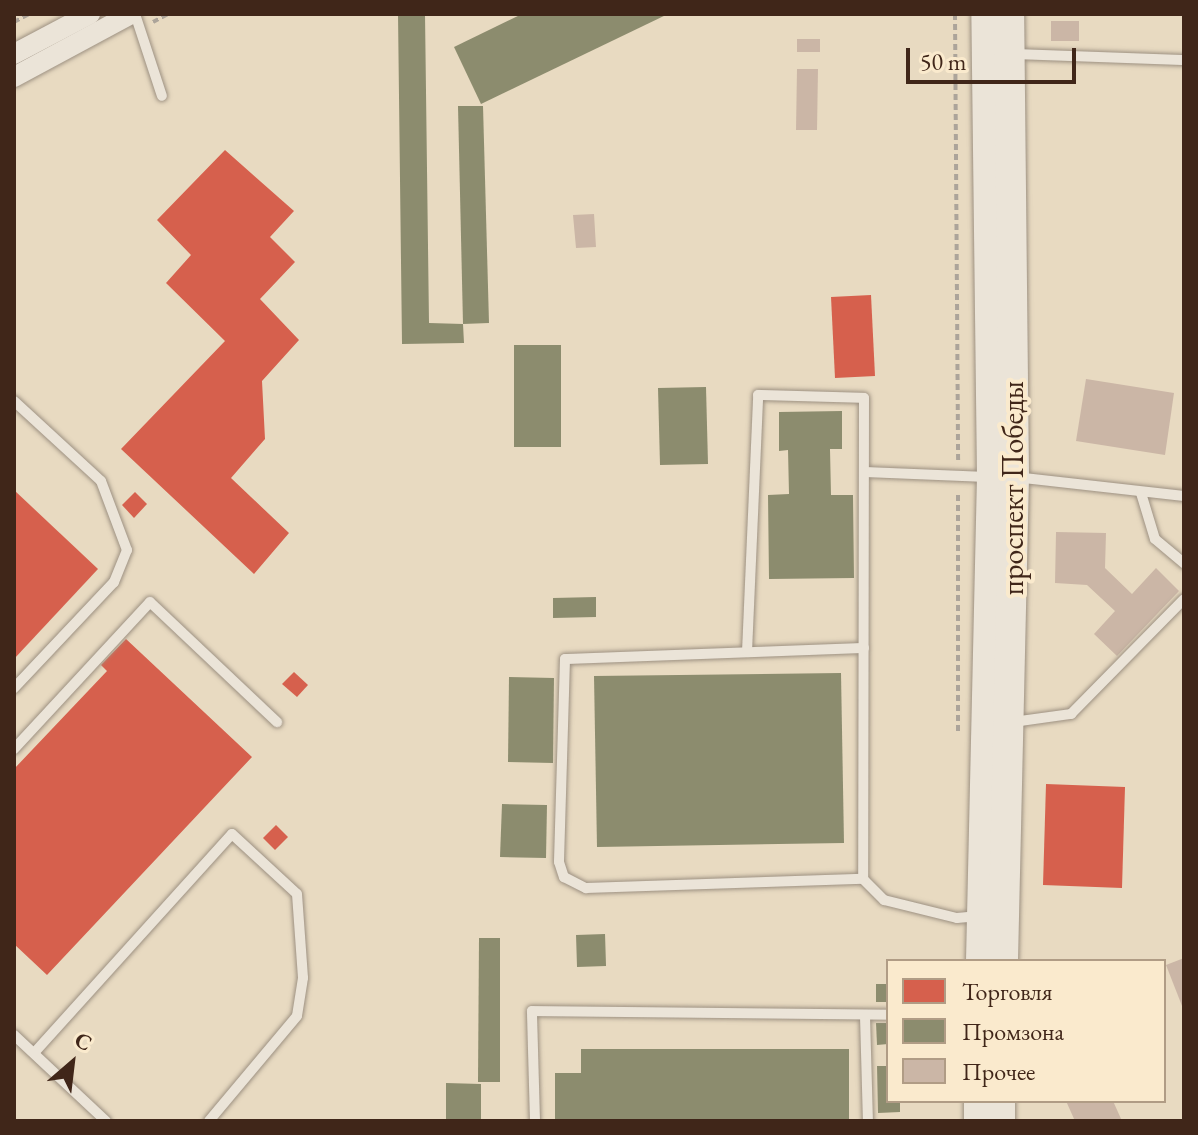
<!DOCTYPE html>
<html>
<head>
<meta charset="utf-8">
<style>
	body { margin:0 }
	#map { position:relative; width:1198px; height:1135px; overflow:hidden; background:#e8dac1; font-family:"EB Garamond",serif }
	div>[style] { position:absolute }
	.shops>* { inset:0; background:#d6604d }
	.industry>* { inset:0; background:#8c8c6e }
	.building>* { inset:0; background:#cbb6a6 }
	.path>* { height:4px; margin-top:-2px; transform-origin:0; background:repeating-linear-gradient(90deg,#aca49a 0 6px,transparent 0 10px) }
	.roads { filter:drop-shadow(0 0 2px #9d9182) drop-shadow(0 0 2px #9d9182) }
	.lane>* { height:10px; margin:-5px; padding:0 5px; transform-origin:5px; border-radius:5px; background:#ebe4d8 }
	.street>* { height:20px; margin:-10px; padding:0 10px; transform-origin:10px; border-radius:10px; background:#ebe4d8 }
	.secondary>* { height:30px; margin:-15px; padding:0 15px; transform-origin:15px; border-radius:15px; background:#ebe4d8 }
	span { translate:-50% -50%; white-space:nowrap; text-align:center; line-height:1.15; -webkit-text-stroke:8px #faeacd; paint-order:stroke }
	.street-label { font-size:30px; color:#402619 }
	.frame { position:absolute; inset:0; border:16px solid #402619; pointer-events:none }
	.legend { position:absolute; left:886px; top:959px; width:280px; height:144px; box-sizing:border-box; background:#faeacd; border:2px solid #b09c85; margin:0; padding:10px 14px; list-style:none; font-size:24px; color:#402619 }
	.legend li { display:flex; align-items:center; gap:16px; height:40px }
	.legend b { width:40px; border:2px solid #b09c85 }
	.north { position:absolute; left:32px; top:1023px; width:80px; height:80px; -webkit-text-stroke:6px #faeacd; paint-order:stroke; rotate:28deg; font-size:22px; font-weight:700; line-height:32px; text-align:center; color:#402619 }
	.north::after { content:''; display:block; margin:auto; width:28px; height:36px; background:#402619; clip-path:polygon(50% 0,100% 100%,50% 72%,0 100%) }
	.scale { position:absolute; left:906px; top:48px; width:170px; height:36px; box-sizing:border-box; border:4px solid #402619; border-top:0; padding-left:10px; font-size:24px; line-height:28px; white-space:nowrap; color:#402619; -webkit-text-stroke:6px #faeacd; paint-order:stroke }
</style>
</head>
<body>
<div id="map">
	<div class="shops">
		<div style="clip-path:polygon(225px 150px,294px 211px,270px 237px,295px 262px,260px 299px,299px 340px,262px 381px,265px 439px,231px 478px,289px 533px,254px 574px,121px 449px,225px 341px,166px 283px,191px 255px,157px 220px)"></div>
		<div style="clip-path:polygon(871px 295px,875px 376px,835px 378px,831px 297px)"></div>
		<div style="clip-path:polygon(14px 490px,98px 569px,14px 659px)"></div>
		<div style="clip-path:polygon(135px 492px,147px 504px,134px 518px,122px 505px)"></div>
		<div style="clip-path:polygon(126px 639px,252px 757px,47px 975px,14px 944px,14px 769px,107px 671px,101px 665px)"></div>
		<div style="clip-path:polygon(294px 672px,308px 685px,297px 697px,282px 684px)"></div>
		<div style="clip-path:polygon(1046px 784px,1125px 787px,1122px 888px,1043px 885px)"></div>
		<div style="clip-path:polygon(276px 825px,288px 837px,275px 850px,263px 838px)"></div>
	</div>
	<div class="industry">
		<div style="clip-path:polygon(398px 14px,425px 14px,429px 323px,463px 324px,464px 343px,402px 344px)"></div>
		<div style="clip-path:polygon(522px 14px,668px 14px,481px 104px,454px 47px)"></div>
		<div style="clip-path:polygon(458px 106px,483px 106px,489px 323px,463px 324px)"></div>
		<div style="clip-path:polygon(514px 345px,561px 345px,561px 447px,514px 447px)"></div>
		<div style="clip-path:polygon(706px 387px,708px 464px,660px 465px,658px 388px)"></div>
		<div style="clip-path:polygon(842px 411px,842px 449px,830px 449px,831px 495px,853px 495px,854px 578px,769px 579px,768px 495px,789px 494px,788px 450px,779px 451px,779px 412px)"></div>
		<div style="clip-path:polygon(596px 597px,596px 617px,553px 618px,553px 598px)"></div>
		<div style="clip-path:polygon(841px 673px,844px 843px,597px 847px,594px 676px)"></div>
		<div style="clip-path:polygon(509px 677px,554px 678px,553px 763px,508px 762px)"></div>
		<div style="clip-path:polygon(502px 804px,547px 805px,546px 858px,500px 857px)"></div>
		<div style="clip-path:polygon(605px 934px,606px 966px,577px 967px,576px 935px)"></div>
		<div style="clip-path:polygon(479px 938px,500px 938px,500px 1082px,478px 1082px)"></div>
		<div style="clip-path:polygon(876px 984px,888px 984px,888px 1002px,876px 1002px)"></div>
		<div style="clip-path:polygon(876px 1023px,888px 1023px,888px 1044px,877px 1045px)"></div>
		<div style="clip-path:polygon(581px 1049px,849px 1049px,849px 1121px,555px 1121px,555px 1073px,581px 1073px)"></div>
		<div style="clip-path:polygon(877px 1066px,888px 1066px,888px 1101px,900px 1101px,900px 1112px,878px 1113px)"></div>
		<div style="clip-path:polygon(446px 1083px,481px 1084px,481px 1121px,446px 1121px)"></div>
	</div>
	<div class="building">
		<div style="clip-path:polygon(1051px 21px,1079px 21px,1079px 41px,1051px 41px)"></div>
		<div style="clip-path:polygon(797px 39px,820px 39px,820px 52px,797px 52px)"></div>
		<div style="clip-path:polygon(797px 69px,818px 69px,817px 130px,796px 130px)"></div>
		<div style="clip-path:polygon(594px 214px,596px 247px,576px 248px,573px 215px)"></div>
		<div style="clip-path:polygon(1086px 379px,1174px 393px,1165px 455px,1076px 441px)"></div>
		<div style="clip-path:polygon(1056px 532px,1106px 533px,1105px 568px,1132px 594px,1156px 568px,1179px 591px,1117px 656px,1094px 634px,1115px 611px,1087px 585px,1055px 583px)"></div>
		<div style="clip-path:polygon(1184px 958px,1184px 1011px,1166px 965px)"></div>
		<div style="clip-path:polygon(1066px 1101px,1113px 1101px,1122px 1121px,1075px 1121px)"></div>
	</div>
	<div class="path">
		<div style="left:955px;top:14px;width:449px;rotate:89.6deg"></div>
		<div style="left:14px;top:22px;width:17px;rotate:-28deg"></div>
		<div style="left:153px;top:22px;width:17px;rotate:-28deg"></div>
		<div style="left:958px;top:731px;width:240px;rotate:-90deg"></div>
	</div>
	<div class="roads">
		<div class="lane">
			<div style="left:135px;top:14px;width:86px;rotate:71.8deg"></div>
			<div style="left:1013px;top:54px;width:171px;rotate:2deg"></div>
			<div style="left:14px;top:401px;width:118px;rotate:42.6deg"></div>
			<div style="left:101px;top:481px;width:74px;rotate:69.4deg"></div>
			<div style="left:127px;top:550px;width:35px;rotate:112deg"></div>
			<div style="left:114px;top:582px;width:146px;rotate:133.3deg"></div>
			<div style="left:865px;top:472px;width:122px;rotate:2.3deg"></div>
			<div style="left:1015px;top:477px;width:170px;rotate:6.4deg"></div>
			<div style="left:1141px;top:493px;width:48px;rotate:73.1deg"></div>
			<div style="left:1155px;top:539px;width:38px;rotate:40deg"></div>
			<div style="left:864px;top:648px;width:299px;rotate:177.9deg"></div>
			<div style="left:565px;top:659px;width:203px;rotate:91.7deg"></div>
			<div style="left:559px;top:862px;width:16px;rotate:72deg"></div>
			<div style="left:564px;top:877px;width:25px;rotate:27deg"></div>
			<div style="left:586px;top:888px;width:277px;rotate:-1.9deg"></div>
			<div style="left:863px;top:879px;width:30px;rotate:45deg"></div>
			<div style="left:884px;top:900px;width:75px;rotate:13.9deg"></div>
			<div style="left:957px;top:918px;width:22px;rotate:-5deg"></div>
			<div style="left:747px;top:652px;width:257px;rotate:-87.5deg"></div>
			<div style="left:758px;top:395px;width:106px;rotate:1.6deg"></div>
			<div style="left:864px;top:398px;width:481px;rotate:90.1deg"></div>
			<div style="left:1013px;top:722px;width:59px;rotate:-7.9deg"></div>
			<div style="left:1071px;top:714px;width:161px;rotate:-45.5deg"></div>
			<div style="left:14px;top:749px;width:200px;rotate:-47.2deg"></div>
			<div style="left:150px;top:602px;width:175px;rotate:43.4deg"></div>
			<div style="left:865px;top:1016px;width:105px;rotate:88.4deg"></div>
			<div style="left:14px;top:1035px;width:126px;rotate:43.1deg"></div>
			<div style="left:34px;top:1053px;width:295px;rotate:-47.9deg"></div>
			<div style="left:232px;top:834px;width:88px;rotate:42.7deg"></div>
			<div style="left:297px;top:894px;width:84px;rotate:85.9deg"></div>
			<div style="left:303px;top:978px;width:38px;rotate:99deg"></div>
			<div style="left:297px;top:1016px;width:137px;rotate:130deg"></div>
			<div style="left:535px;top:1121px;width:110px;rotate:-91.6deg"></div>
			<div style="left:532px;top:1011px;width:356px;rotate:0.6deg"></div>
		</div>
		<div class="street">
			<div style="left:14px;top:54px;width:86px;rotate:-27.8deg"></div>
			<div style="left:14px;top:77px;width:133px;rotate:-28.3deg"></div>
		</div>
		<div class="secondary">
			<div style="left:981px;top:961px;width:484px;rotate:-88.7deg"></div>
			<div style="left:992px;top:477px;width:463px;rotate:-90.7deg"></div>
			<div style="left:1003px;top:961px;width:484px;rotate:-88.7deg"></div>
			<div style="left:1014px;top:477px;width:463px;rotate:-90.6deg"></div>
			<div style="left:979px;top:1101px;width:20px;rotate:90deg"></div>
			<div style="left:1000px;top:1121px;width:20px;rotate:-90deg"></div>
		</div>
	</div>
	<div class="street-label">
		<span style="left:1013px;top:488px;rotate:-90deg">проспект Победы</span>
	</div>
	<div class="frame"></div>
	<ul class="legend">
	<li><b style="height:22px;background:#d6604d"></b>Торговля</li>
	<li><b style="height:22px;background:#8c8c6e"></b>Промзона</li>
	<li><b style="height:22px;background:#cbb6a6"></b>Прочее</li>
	</ul>
	<div class="north">С</div>
	<div class="scale">50 m</div>
</div>
</body>
</html>
